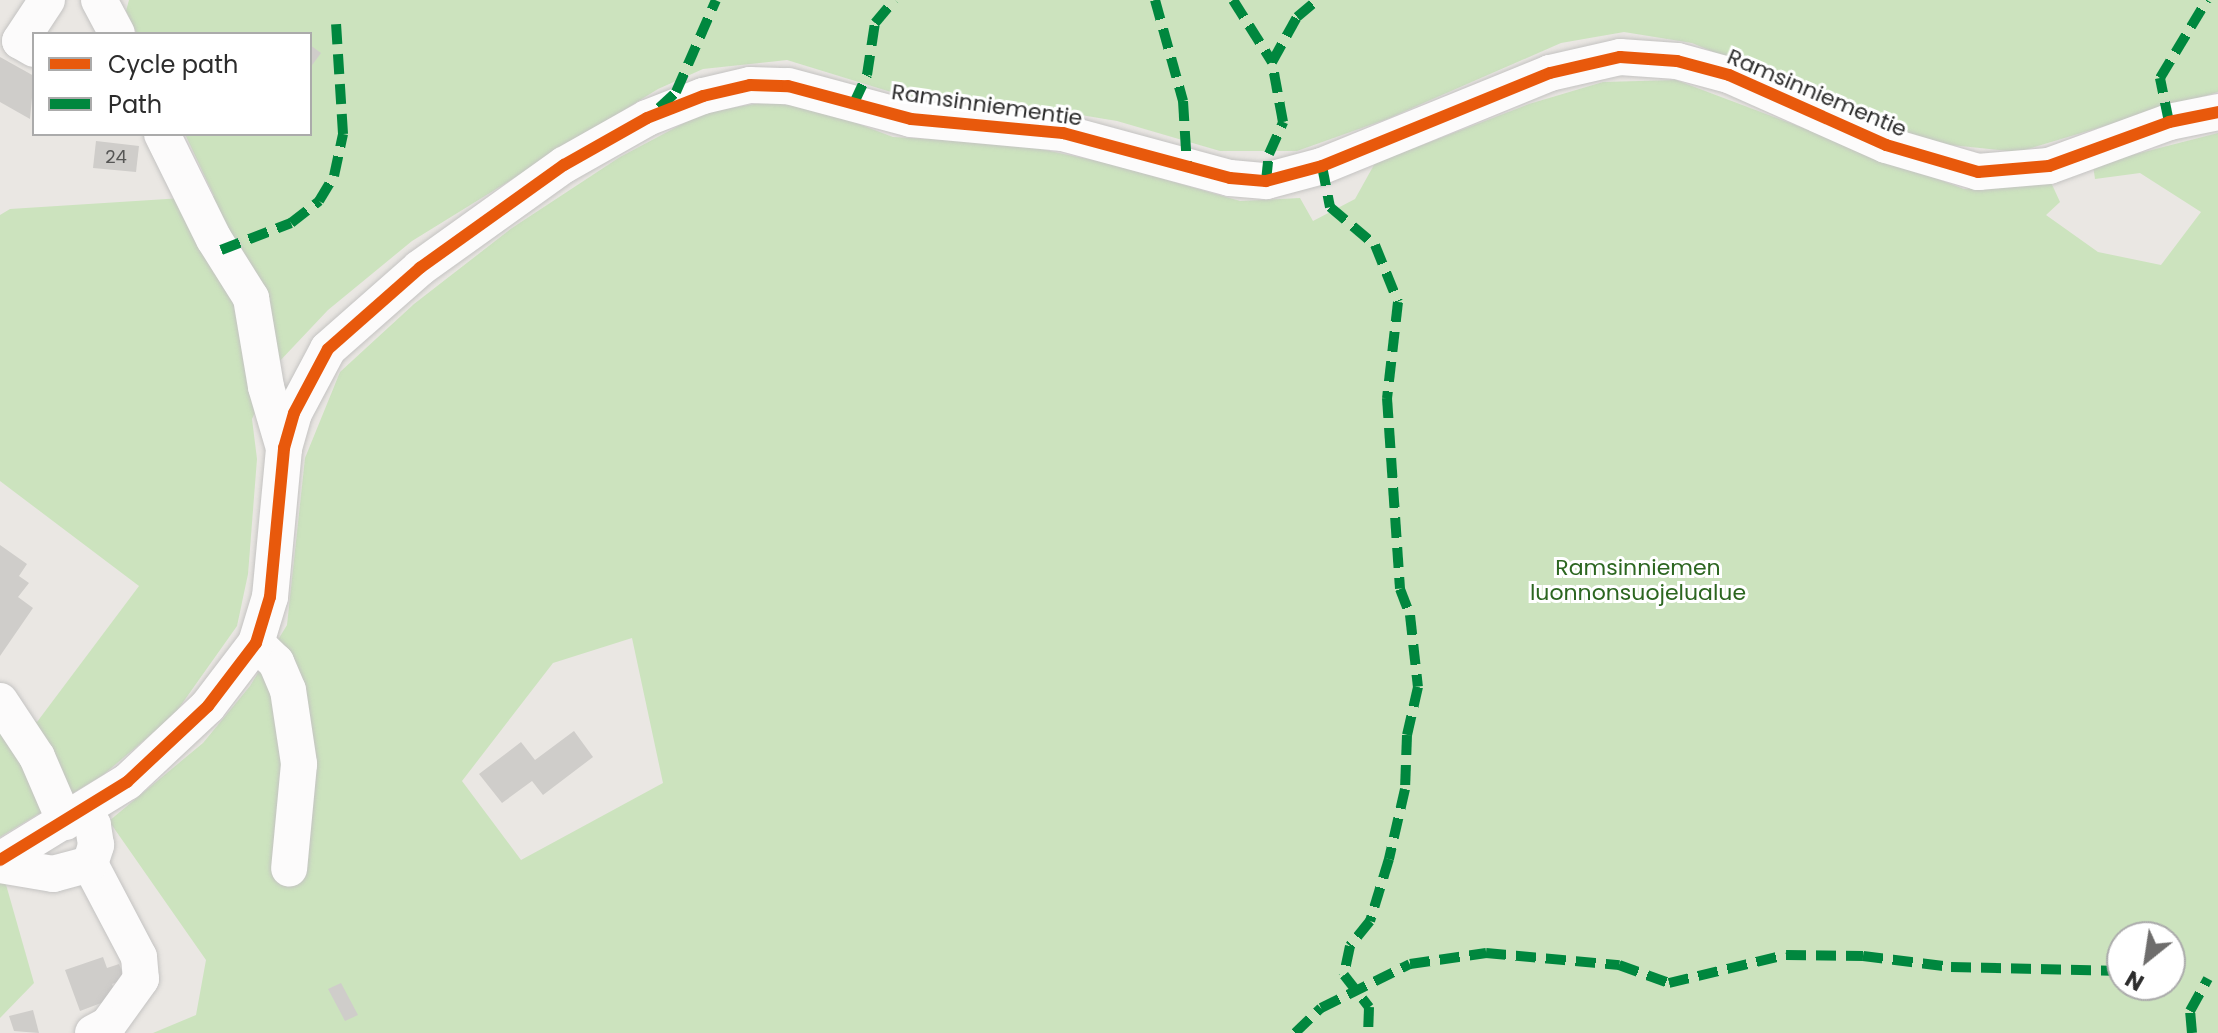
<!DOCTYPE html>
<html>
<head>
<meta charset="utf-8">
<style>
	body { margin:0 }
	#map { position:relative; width:2218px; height:1033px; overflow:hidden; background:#eae7e3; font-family:Poppins,sans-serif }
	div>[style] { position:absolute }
	.green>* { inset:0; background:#cce3be }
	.building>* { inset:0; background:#cfcdca }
	.roads { filter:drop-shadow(0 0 2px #c4c3c2) drop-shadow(0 0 2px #c4c3c2) }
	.minor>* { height:36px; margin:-18px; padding:0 18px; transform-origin:18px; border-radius:18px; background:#fcfbfb }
	.quiet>* { height:10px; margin-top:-5px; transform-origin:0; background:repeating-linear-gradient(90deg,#00873e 0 20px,transparent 0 30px) }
	.cycleway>* { height:12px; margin:-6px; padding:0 6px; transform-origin:6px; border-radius:6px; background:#e8590c }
	span { translate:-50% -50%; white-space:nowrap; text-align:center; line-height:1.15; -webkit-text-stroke:6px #fff; paint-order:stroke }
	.number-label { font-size:18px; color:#565655 }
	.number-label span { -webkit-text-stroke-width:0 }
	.street-label { font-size:22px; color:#2c2c2c }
	.park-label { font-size:22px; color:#2c6620 }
	.legend { position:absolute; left:32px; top:32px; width:280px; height:104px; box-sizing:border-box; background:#fff; border:2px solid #ababab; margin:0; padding:10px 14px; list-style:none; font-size:24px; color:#2c2c2c }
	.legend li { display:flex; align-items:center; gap:16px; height:40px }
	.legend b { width:40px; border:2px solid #ababab }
	.north { position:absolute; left:2106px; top:921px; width:80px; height:80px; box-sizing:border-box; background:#fff; border:2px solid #ababab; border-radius:50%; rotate:210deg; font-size:22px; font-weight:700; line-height:32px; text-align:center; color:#2c2c2c }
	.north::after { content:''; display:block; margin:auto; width:28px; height:36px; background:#6e6d6c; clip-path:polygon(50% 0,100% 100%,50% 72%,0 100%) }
</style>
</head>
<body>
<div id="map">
	<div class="green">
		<div style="clip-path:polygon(129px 0,2218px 0,2218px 92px,2018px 152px,1932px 143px,1692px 43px,1624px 32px,1561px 43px,1387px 119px,1297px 151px,1220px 151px,1117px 121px,1008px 103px,904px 96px,787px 60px,703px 69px,658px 89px,412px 241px,328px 310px,277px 364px,252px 419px,257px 459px,248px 574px,237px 626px,174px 715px,103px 775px,0 837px,0 695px,37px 722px,139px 586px,0 481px,0 215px,10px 209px,214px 196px,185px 134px,310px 134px,310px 34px,137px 34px,126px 11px)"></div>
		<div style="clip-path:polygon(evenodd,1676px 80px,1964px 189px,2024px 186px,2049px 178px,2060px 202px,2046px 215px,2098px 252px,2161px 265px,2201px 212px,2140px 173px,2095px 179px,2093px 165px,2218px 133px,2218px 1033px,153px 1033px,196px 1015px,206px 960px,109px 821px,203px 743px,250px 686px,287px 625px,305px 458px,340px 372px,414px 304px,512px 228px,620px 157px,703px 113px,766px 102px,819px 109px,893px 137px,1017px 144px,1111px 164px,1240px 201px,1300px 198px,1313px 221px,1355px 199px,1375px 163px,1529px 104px,1603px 82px,1676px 80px,632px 638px,663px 783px,521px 860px,462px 781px,553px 663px,632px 638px,1676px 80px,2122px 937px,2170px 937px,2170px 985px,2122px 985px,2122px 937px)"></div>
		<div style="clip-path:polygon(5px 881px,34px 983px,0 1018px,0 883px)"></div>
	</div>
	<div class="building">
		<div style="clip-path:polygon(310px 45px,321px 53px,310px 68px)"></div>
		<div style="clip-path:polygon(0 57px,34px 76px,30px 119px,0 102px)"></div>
		<div style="clip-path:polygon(96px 141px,139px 146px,136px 172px,93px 168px)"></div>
		<div style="clip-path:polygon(0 545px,27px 564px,19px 576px,29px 583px,18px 597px,33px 608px,0 656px)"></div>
		<div style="clip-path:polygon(574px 731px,593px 757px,543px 795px,532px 781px,502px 803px,479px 774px,521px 742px,535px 760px)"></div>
		<div style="clip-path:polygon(103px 957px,107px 968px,119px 964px,125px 979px,112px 984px,117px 997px,80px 1011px,65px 970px)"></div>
		<div style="clip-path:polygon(341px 983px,358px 1015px,345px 1021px,328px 989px)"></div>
		<div style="clip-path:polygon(33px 1010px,39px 1033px,14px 1031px,9px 1016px)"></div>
	</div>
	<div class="roads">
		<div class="minor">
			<div style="left:99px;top:0;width:38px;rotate:62deg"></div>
			<div style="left:34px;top:49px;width:16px;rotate:-150deg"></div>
			<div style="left:20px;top:41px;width:49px;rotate:-56.6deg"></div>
			<div style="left:162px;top:134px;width:117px;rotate:63.7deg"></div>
			<div style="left:214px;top:239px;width:70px;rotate:57.9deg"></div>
			<div style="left:251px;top:298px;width:90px;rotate:80.4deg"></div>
			<div style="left:266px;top:387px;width:64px;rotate:73.6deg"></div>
			<div style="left:256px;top:643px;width:28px;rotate:44deg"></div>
			<div style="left:276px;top:662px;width:30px;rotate:67deg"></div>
			<div style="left:288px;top:690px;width:75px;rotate:81.5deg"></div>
			<div style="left:299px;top:764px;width:105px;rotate:95.4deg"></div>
			<div style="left:0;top:701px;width:67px;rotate:56.5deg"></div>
			<div style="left:37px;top:757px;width:71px;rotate:66.7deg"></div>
			<div style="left:0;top:860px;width:149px;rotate:-31.6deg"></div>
			<div style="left:127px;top:782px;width:111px;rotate:-43.2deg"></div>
			<div style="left:208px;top:706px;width:79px;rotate:-52.7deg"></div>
			<div style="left:256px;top:643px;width:48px;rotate:-73.1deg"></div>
			<div style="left:270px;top:597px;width:150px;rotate:-84.6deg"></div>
			<div style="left:284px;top:448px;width:36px;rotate:-74deg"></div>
			<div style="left:294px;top:413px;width:72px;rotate:-62deg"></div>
			<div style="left:328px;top:349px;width:123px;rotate:-41.4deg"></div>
			<div style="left:420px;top:268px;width:177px;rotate:-35.6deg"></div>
			<div style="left:564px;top:165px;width:95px;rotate:-29.5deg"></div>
			<div style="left:647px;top:118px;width:60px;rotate:-21.4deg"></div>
			<div style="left:703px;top:96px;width:48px;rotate:-13.2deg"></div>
			<div style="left:750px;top:85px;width:38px;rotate:2deg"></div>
			<div style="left:788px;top:86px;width:127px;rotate:15deg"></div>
			<div style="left:911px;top:119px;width:153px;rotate:5.3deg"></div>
			<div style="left:1063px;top:133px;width:173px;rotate:15.1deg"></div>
			<div style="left:1230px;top:178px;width:36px;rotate:5deg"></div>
			<div style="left:1266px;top:181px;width:58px;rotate:-15deg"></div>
			<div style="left:1322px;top:166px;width:246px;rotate:-22.2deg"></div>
			<div style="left:1550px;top:73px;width:72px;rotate:-12.9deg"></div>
			<div style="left:1620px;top:57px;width:57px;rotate:4deg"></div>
			<div style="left:1677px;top:61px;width:54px;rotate:15.1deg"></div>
			<div style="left:1729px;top:75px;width:172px;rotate:24deg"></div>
			<div style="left:1886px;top:145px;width:96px;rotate:16.4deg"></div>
			<div style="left:1978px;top:172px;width:71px;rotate:-4.8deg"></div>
			<div style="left:2049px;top:166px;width:128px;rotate:-20.1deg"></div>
			<div style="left:2169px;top:122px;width:50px;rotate:-11.5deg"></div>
			<div style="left:90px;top:864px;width:105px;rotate:62.2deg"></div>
			<div style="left:139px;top:957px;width:22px;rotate:85deg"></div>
			<div style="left:141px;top:979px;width:57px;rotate:125.7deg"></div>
			<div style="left:108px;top:1025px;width:17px;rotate:152deg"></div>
			<div style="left:0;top:865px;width:54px;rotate:9.6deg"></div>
			<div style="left:53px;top:874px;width:38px;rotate:-15deg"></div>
			<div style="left:90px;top:864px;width:20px;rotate:-72deg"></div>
			<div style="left:96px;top:845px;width:20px;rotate:-99deg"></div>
			<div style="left:93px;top:825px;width:18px;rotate:-128deg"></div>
		</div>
	</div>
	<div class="quiet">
		<div style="left:1155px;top:0;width:105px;rotate:74.5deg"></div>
		<div style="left:1183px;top:101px;width:66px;rotate:86.5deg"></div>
		<div style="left:1233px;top:0;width:73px;rotate:57.8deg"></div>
		<div style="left:854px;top:103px;width:31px;rotate:-65deg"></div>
		<div style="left:867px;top:75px;width:53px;rotate:-81.3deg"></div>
		<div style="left:875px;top:23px;width:30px;rotate:-50deg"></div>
		<div style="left:659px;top:108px;width:23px;rotate:-43deg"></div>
		<div style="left:676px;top:92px;width:100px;rotate:-66.5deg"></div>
		<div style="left:2169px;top:122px;width:45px;rotate:-101.6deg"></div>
		<div style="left:2160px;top:78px;width:91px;rotate:-58.9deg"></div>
		<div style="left:1322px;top:166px;width:42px;rotate:79deg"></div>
		<div style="left:1330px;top:207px;width:59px;rotate:40.2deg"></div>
		<div style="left:1375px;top:245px;width:61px;rotate:68deg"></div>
		<div style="left:1398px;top:302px;width:97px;rotate:96.5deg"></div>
		<div style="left:1387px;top:398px;width:191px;rotate:86.1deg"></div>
		<div style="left:1400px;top:589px;width:28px;rotate:69deg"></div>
		<div style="left:1410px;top:615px;width:72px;rotate:83.7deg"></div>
		<div style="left:1418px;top:687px;width:49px;rotate:102.9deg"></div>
		<div style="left:1407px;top:735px;width:54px;rotate:92.1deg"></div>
		<div style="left:1405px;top:789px;width:72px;rotate:102.9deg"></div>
		<div style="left:1389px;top:859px;width:65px;rotate:107deg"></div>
		<div style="left:1370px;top:921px;width:32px;rotate:129deg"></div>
		<div style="left:1350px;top:946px;width:30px;rotate:102deg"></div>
		<div style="left:1344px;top:975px;width:41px;rotate:52deg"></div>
		<div style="left:1369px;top:1007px;width:26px;rotate:92deg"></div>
		<div style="left:1266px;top:181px;width:27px;rotate:-84deg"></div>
		<div style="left:1269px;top:154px;width:35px;rotate:-66deg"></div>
		<div style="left:1283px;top:122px;width:61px;rotate:-100.4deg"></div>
		<div style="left:1272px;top:62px;width:51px;rotate:-60.9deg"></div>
		<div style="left:1297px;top:17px;width:26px;rotate:-40deg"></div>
		<div style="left:221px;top:250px;width:75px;rotate:-21.1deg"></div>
		<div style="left:291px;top:223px;width:36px;rotate:-38deg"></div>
		<div style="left:319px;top:201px;width:29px;rotate:-59deg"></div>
		<div style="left:334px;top:176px;width:43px;rotate:-77.9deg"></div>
		<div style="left:343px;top:134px;width:112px;rotate:-93.6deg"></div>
		<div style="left:1295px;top:1033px;width:36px;rotate:-44deg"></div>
		<div style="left:1321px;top:1008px;width:99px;rotate:-26.3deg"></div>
		<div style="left:1410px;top:964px;width:77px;rotate:-8.2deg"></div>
		<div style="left:1486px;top:953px;width:134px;rotate:5.2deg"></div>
		<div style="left:1619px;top:965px;width:53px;rotate:19.8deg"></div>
		<div style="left:1669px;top:983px;width:120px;rotate:-13.5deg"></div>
		<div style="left:1786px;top:955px;width:77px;rotate:0.7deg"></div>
		<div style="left:1863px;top:956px;width:89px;rotate:7.1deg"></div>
		<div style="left:1951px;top:967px;width:171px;rotate:1.3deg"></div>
		<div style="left:2192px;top:1033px;width:22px;rotate:-95deg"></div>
		<div style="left:2190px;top:1011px;width:37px;rotate:-61deg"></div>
	</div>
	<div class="cycleway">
		<div style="left:0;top:860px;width:149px;rotate:-31.6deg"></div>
		<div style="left:127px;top:782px;width:111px;rotate:-43.2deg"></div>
		<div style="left:208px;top:706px;width:79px;rotate:-52.7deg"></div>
		<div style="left:256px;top:643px;width:48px;rotate:-73.1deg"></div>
		<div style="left:270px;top:597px;width:150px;rotate:-84.6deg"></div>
		<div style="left:284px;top:448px;width:36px;rotate:-74deg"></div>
		<div style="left:294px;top:413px;width:72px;rotate:-62deg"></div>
		<div style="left:328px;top:349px;width:123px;rotate:-41.4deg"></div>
		<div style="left:420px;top:268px;width:177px;rotate:-35.6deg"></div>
		<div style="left:564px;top:165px;width:95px;rotate:-29.5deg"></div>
		<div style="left:647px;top:118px;width:60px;rotate:-21.4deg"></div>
		<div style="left:703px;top:96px;width:48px;rotate:-13.2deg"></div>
		<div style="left:750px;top:85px;width:38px;rotate:2deg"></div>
		<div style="left:788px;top:86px;width:127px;rotate:15deg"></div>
		<div style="left:911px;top:119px;width:153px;rotate:5.3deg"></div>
		<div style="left:1063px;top:133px;width:173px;rotate:15.1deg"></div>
		<div style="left:1230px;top:178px;width:36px;rotate:5deg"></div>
		<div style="left:1266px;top:181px;width:58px;rotate:-15deg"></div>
		<div style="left:1322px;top:166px;width:246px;rotate:-22.2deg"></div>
		<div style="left:1550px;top:73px;width:72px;rotate:-12.9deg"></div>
		<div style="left:1620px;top:57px;width:57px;rotate:4deg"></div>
		<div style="left:1677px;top:61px;width:54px;rotate:15.1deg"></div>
		<div style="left:1729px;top:75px;width:172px;rotate:24deg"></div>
		<div style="left:1886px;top:145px;width:96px;rotate:16.4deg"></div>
		<div style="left:1978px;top:172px;width:71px;rotate:-4.8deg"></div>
		<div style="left:2049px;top:166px;width:128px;rotate:-20.1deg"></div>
		<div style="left:2169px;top:122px;width:50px;rotate:-11.5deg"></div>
	</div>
	<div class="number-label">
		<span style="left:116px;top:157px">24</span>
	</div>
	<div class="street-label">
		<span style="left:1817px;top:93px;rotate:23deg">Ramsinniementie</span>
		<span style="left:987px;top:105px;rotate:8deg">Ramsinniementie</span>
	</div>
	<div class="park-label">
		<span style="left:1638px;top:580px">Ramsinniemen<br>luonnonsuojelualue</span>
	</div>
	<ul class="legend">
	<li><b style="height:10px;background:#e8590c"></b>Cycle path</li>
	<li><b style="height:10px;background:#00873e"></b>Path</li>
	</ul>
	<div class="north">N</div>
</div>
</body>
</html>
